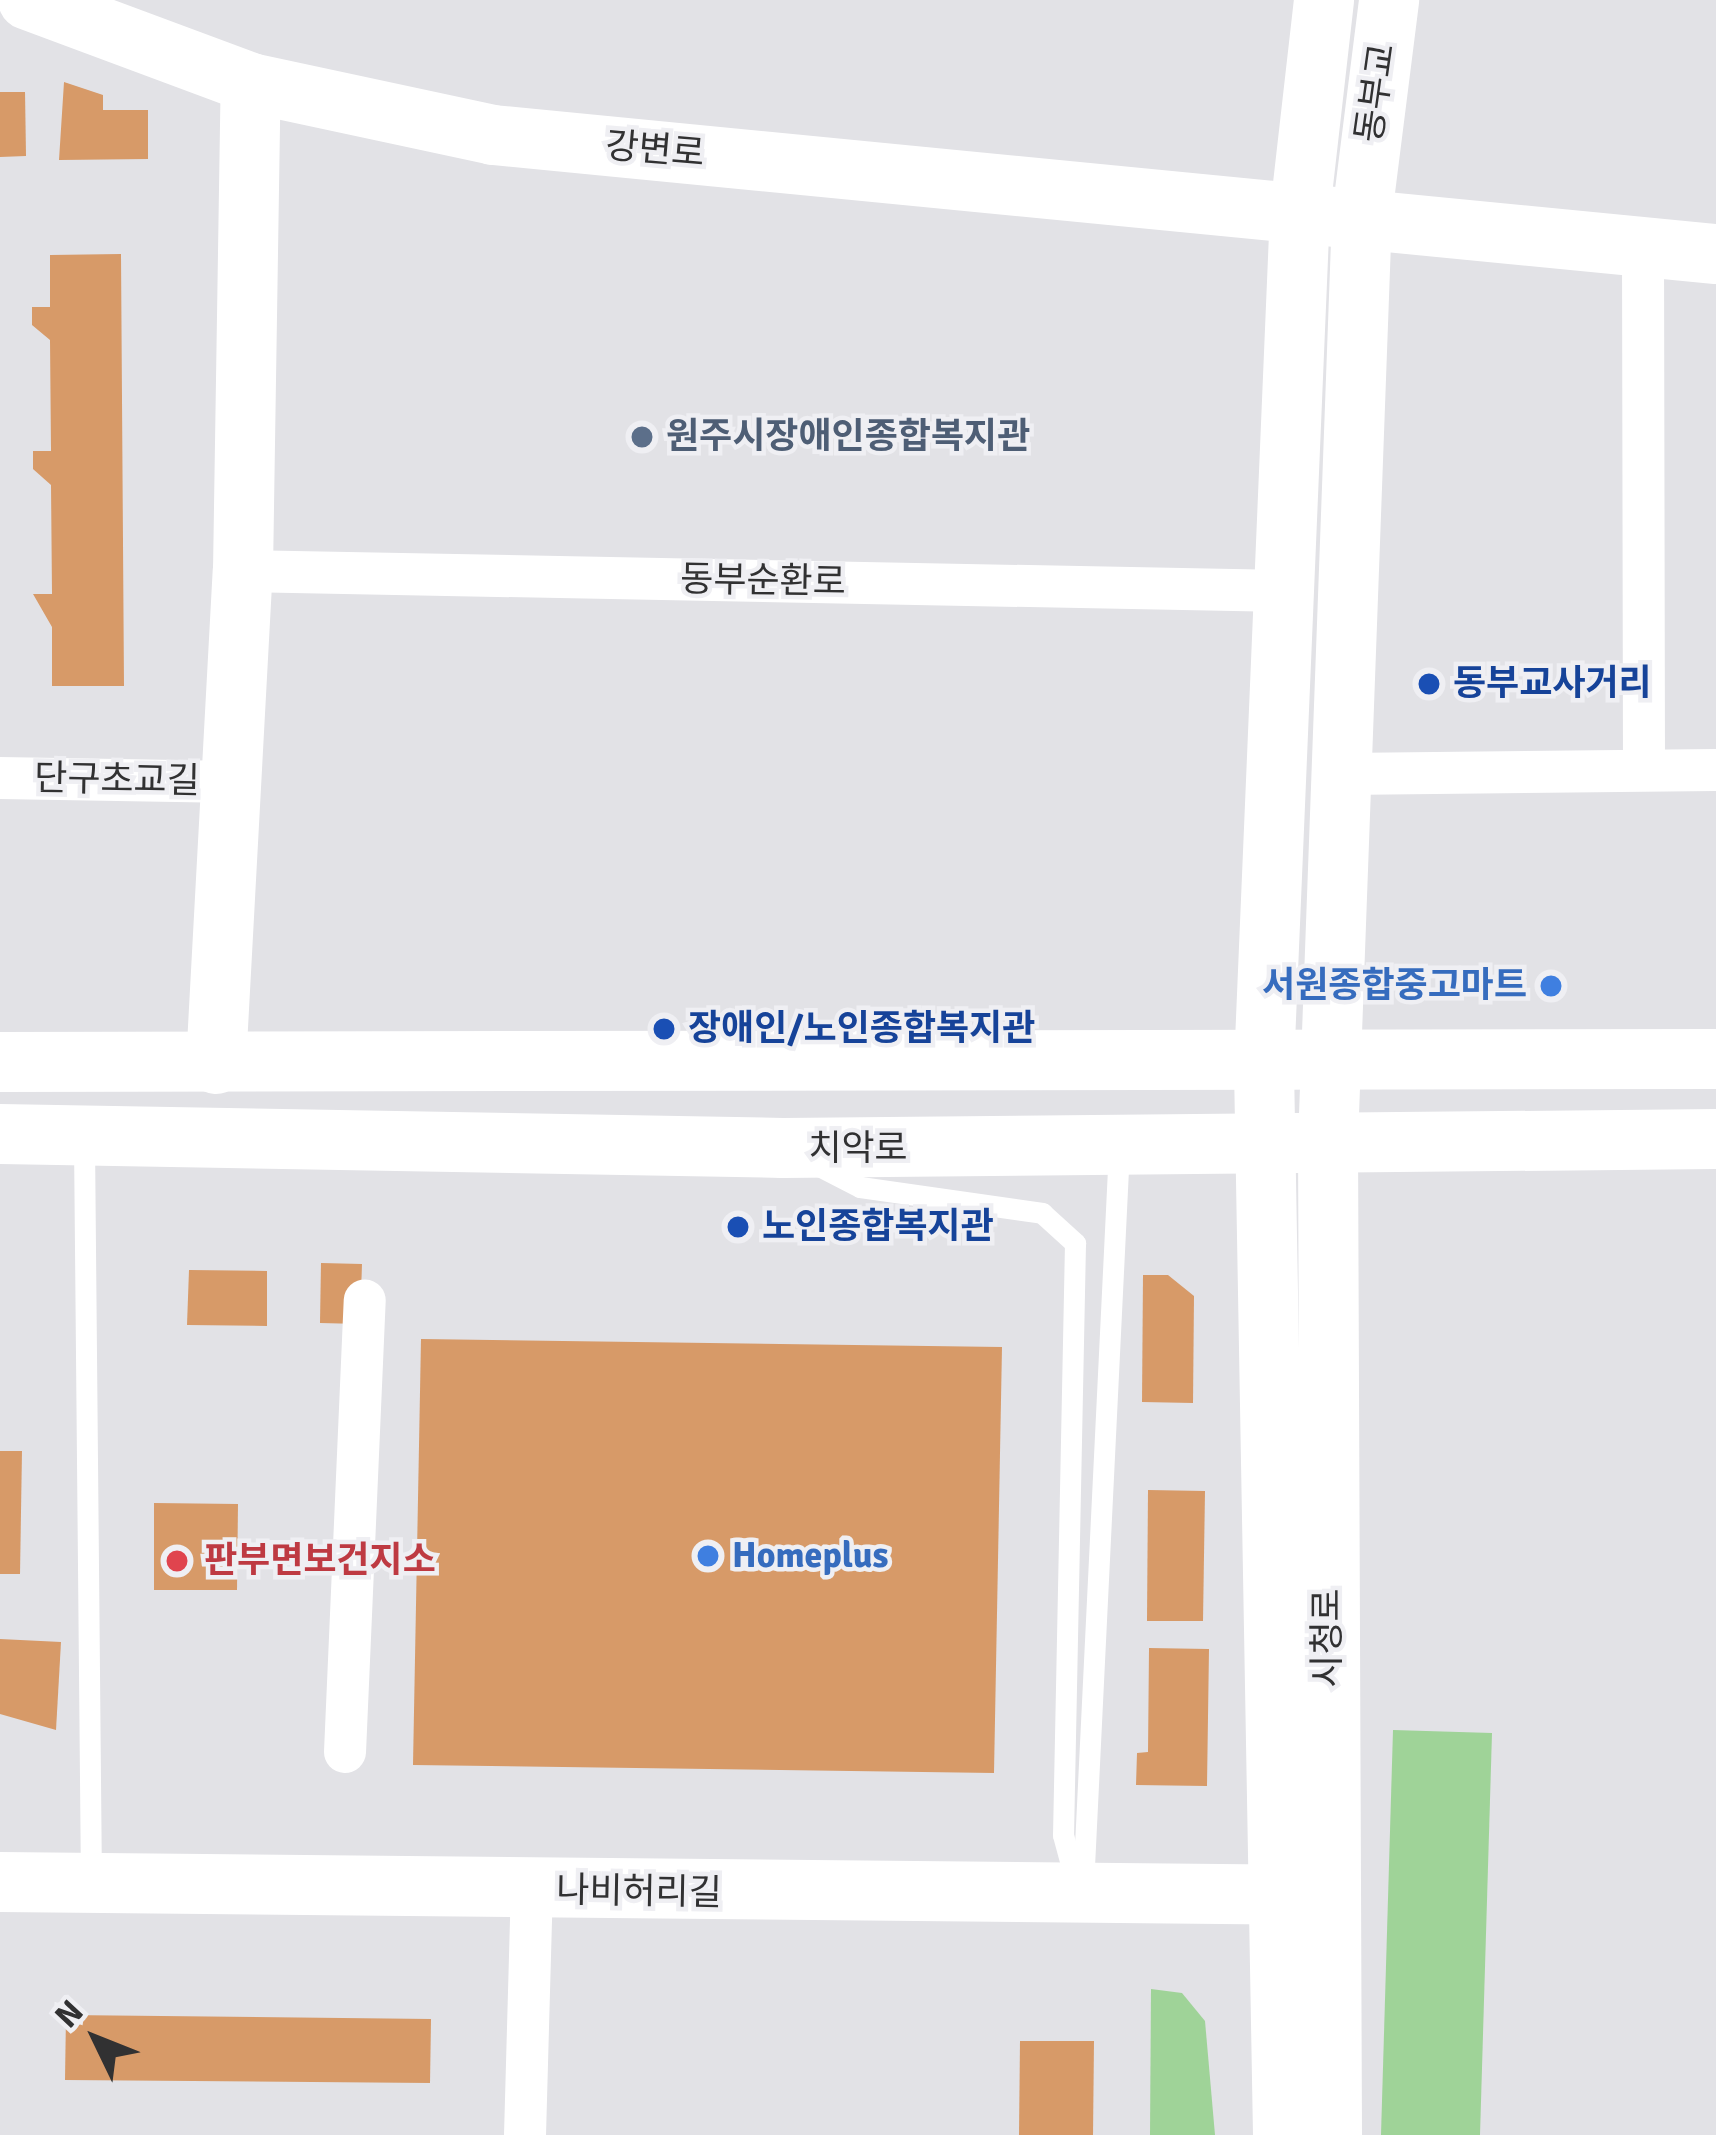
<!DOCTYPE html>
<html>
<head>
<meta charset="utf-8">
<style>
	body { margin:0 }
	#map { position:relative; width:1716px; height:2135px; overflow:hidden; background:#e2e2e6; font-family:Signika,"Noto Sans KR",sans-serif }
	div>[style] { position:absolute }
	.green>* { inset:0; background:#9fd398 }
	.building>* { inset:0; background:#d79a68 }
	.lane>* { height:21px; margin:-10.5px; padding:0 10.5px; transform-origin:10.5px; border-radius:10.5px; background:#fff }
	.street>* { height:42px; margin:-21px; padding:0 21px; transform-origin:21px; border-radius:21px; background:#fff }
	.secondary>* { height:60px; margin:-30px; padding:0 30px; transform-origin:30px; border-radius:30px; background:#fff }
	.dots>* { width:33px; height:33px; translate:-50% -50%; box-sizing:border-box; border:6px solid #efeff3; border-radius:50% }
	span { translate:-50% -50%; white-space:nowrap; text-align:center; line-height:1.15; -webkit-text-stroke:9px #efeff3; paint-order:stroke }
	.street-label { font-size:36px; color:#313132 }
	.service-label { font-size:36px; color:#4e5e75; font-weight:700 }
	.left { translate:0 -50%; text-align:left }
	.transit-label { font-size:36px; color:#164399; font-weight:700 }
	.shop-label { font-size:36px; color:#366cbe; font-weight:700 }
	.right { translate:-100% -50%; text-align:right }
	.health-label { font-size:36px; color:#be3a42; font-weight:700 }
	.north { position:absolute; left:36px; top:1979px; width:120px; height:120px; -webkit-text-stroke:9px #efeff3; paint-order:stroke; rotate:313deg; font-size:33px; font-weight:700; line-height:48px; text-align:center; color:#313132 }
	.north::after { content:''; display:block; margin:auto; width:42px; height:54px; background:#313132; clip-path:polygon(50% 0,100% 100%,50% 72%,0 100%) }
</style>
</head>
<body>
<div id="map">
	<div class="green">
		<div style="clip-path:polygon(1393px 1730px,1492px 1733px,1480px 2135px,1381px 2135px)"></div>
		<div style="clip-path:polygon(1151px 1989px,1182px 1993px,1205px 2021px,1215px 2135px,1150px 2135px)"></div>
	</div>
	<div class="building">
		<div style="clip-path:polygon(64px 82px,103px 95px,103px 110px,148px 110px,148px 159px,59px 160px)"></div>
		<div style="clip-path:polygon(0 92px,25px 92px,26px 156px,0 157px)"></div>
		<div style="clip-path:polygon(121px 254px,124px 686px,52px 686px,52px 627px,33px 594px,52px 594px,51px 485px,33px 469px,33px 451px,51px 451px,50px 340px,32px 325px,32px 307px,50px 307px,50px 255px)"></div>
		<div style="clip-path:polygon(321px 1263px,362px 1264px,360px 1324px,320px 1323px)"></div>
		<div style="clip-path:polygon(189px 1270px,267px 1271px,267px 1326px,187px 1325px)"></div>
		<div style="clip-path:polygon(1143px 1275px,1168px 1275px,1194px 1296px,1193px 1403px,1142px 1402px)"></div>
		<div style="clip-path:polygon(421px 1339px,1002px 1347px,994px 1773px,413px 1765px)"></div>
		<div style="clip-path:polygon(0 1451px,22px 1451px,20px 1574px,0 1574px)"></div>
		<div style="clip-path:polygon(1148px 1490px,1205px 1491px,1203px 1621px,1147px 1621px)"></div>
		<div style="clip-path:polygon(154px 1503px,238px 1504px,237px 1590px,154px 1590px)"></div>
		<div style="clip-path:polygon(0 1639px,61px 1642px,56px 1730px,0 1714px)"></div>
		<div style="clip-path:polygon(1149px 1648px,1209px 1649px,1207px 1786px,1136px 1785px,1137px 1753px,1148px 1752px)"></div>
		<div style="clip-path:polygon(66px 2015px,431px 2019px,430px 2083px,65px 2080px)"></div>
		<div style="clip-path:polygon(1020px 2041px,1094px 2041px,1093px 2135px,1019px 2135px)"></div>
	</div>
	<div class="lane">
		<div style="left:84px;top:1142px;width:737px;rotate:89.46deg"></div>
		<div style="left:817px;top:1165px;width:48px;rotate:27.1deg"></div>
		<div style="left:860px;top:1187px;width:184px;rotate:8.1deg"></div>
		<div style="left:1042px;top:1213px;width:45px;rotate:42.3deg"></div>
		<div style="left:1075px;top:1243px;width:592px;rotate:91.16deg"></div>
		<div style="left:1063px;top:1835px;width:54px;rotate:74.9deg"></div>
		<div style="left:1083px;top:1887px;width:739px;rotate:-87.21deg"></div>
	</div>
	<div class="street">
		<div style="left:1643px;top:246px;width:523px;rotate:89.89deg"></div>
		<div style="left:243px;top:571px;width:1040px;rotate:1.1deg"></div>
		<div style="left:1343px;top:774px;width:373px;rotate:-0.6deg"></div>
		<div style="left:0;top:778px;width:235px;rotate:1deg"></div>
		<div style="left:345px;top:1752px;width:452px;rotate:-87.5deg"></div>
		<div style="left:525px;top:2135px;width:245px;rotate:-88.4deg"></div>
	</div>
	<div class="secondary">
		<div style="left:28px;top:0;width:238px;rotate:20.4deg"></div>
		<div style="left:251px;top:83px;width:248px;rotate:12.1deg"></div>
		<div style="left:493px;top:135px;width:1229px;rotate:5.56deg"></div>
		<div style="left:0;top:1062px;width:1716px;rotate:-0.1deg"></div>
		<div style="left:216px;top:1064px;width:494px;rotate:-86.9deg"></div>
		<div style="left:243px;top:571px;width:488px;rotate:-89.1deg"></div>
		<div style="left:0;top:1134px;width:783px;rotate:1.02deg"></div>
		<div style="left:783px;top:1148px;width:933px;rotate:-0.55deg"></div>
		<div style="left:0;top:1882px;width:1319px;rotate:0.56deg"></div>
		<div style="left:1283px;top:2135px;width:1069px;rotate:-91.02deg"></div>
		<div style="left:1264px;top:1066px;width:856px;rotate:-87.59deg"></div>
		<div style="left:1300px;top:211px;width:212px;rotate:-83.5deg"></div>
		<div style="left:1332px;top:2135px;width:993px;rotate:-90.23deg"></div>
		<div style="left:1328px;top:1142px;width:928px;rotate:-87.9deg"></div>
		<div style="left:1362px;top:215px;width:217px;rotate:-82.8deg"></div>
	</div>
	<div class="dots">
		<div style="left:642px;top:437px;background:#5c6f8a"></div>
		<div style="left:1429px;top:684px;background:#1a4fb4"></div>
		<div style="left:1551px;top:986px;background:#3f7fe0"></div>
		<div style="left:664px;top:1029px;background:#1a4fb4"></div>
		<div style="left:738px;top:1227px;background:#1a4fb4"></div>
		<div style="left:708px;top:1556px;background:#3f7fe0"></div>
		<div style="left:177px;top:1561px;background:#e0444e"></div>
	</div>
	<div class="street-label">
		<span style="left:1376px;top:93px;rotate:-82deg">동부교</span>
		<span style="left:655px;top:150px;rotate:5deg">강변로</span>
		<span style="left:763px;top:581px;rotate:1deg">동부순환로</span>
		<span style="left:117px;top:780px;rotate:1deg">단구초교길</span>
		<span style="left:858px;top:1149px">치악로</span>
		<span style="left:1328px;top:1638px;rotate:-90deg">시청로</span>
		<span style="left:639px;top:1892px;rotate:1deg">나비허리길</span>
	</div>
	<div class="service-label">
		<span class="left" style="left:666px;top:437px">원주시장애인종합복지관</span>
	</div>
	<div class="transit-label">
		<span class="left" style="left:1453px;top:684px">동부교사거리</span>
		<span class="left" style="left:688px;top:1029px">장애인/노인종합복지관</span>
		<span class="left" style="left:762px;top:1227px">노인종합복지관</span>
	</div>
	<div class="shop-label">
		<span class="right" style="left:1527px;top:986px">서원종합중고마트</span>
		<span class="left" style="left:732px;top:1556px">Homeplus</span>
	</div>
	<div class="health-label">
		<span class="left" style="left:204px;top:1561px">판부면보건지소</span>
	</div>
	<div class="north">N</div>
</div>
</body>
</html>
